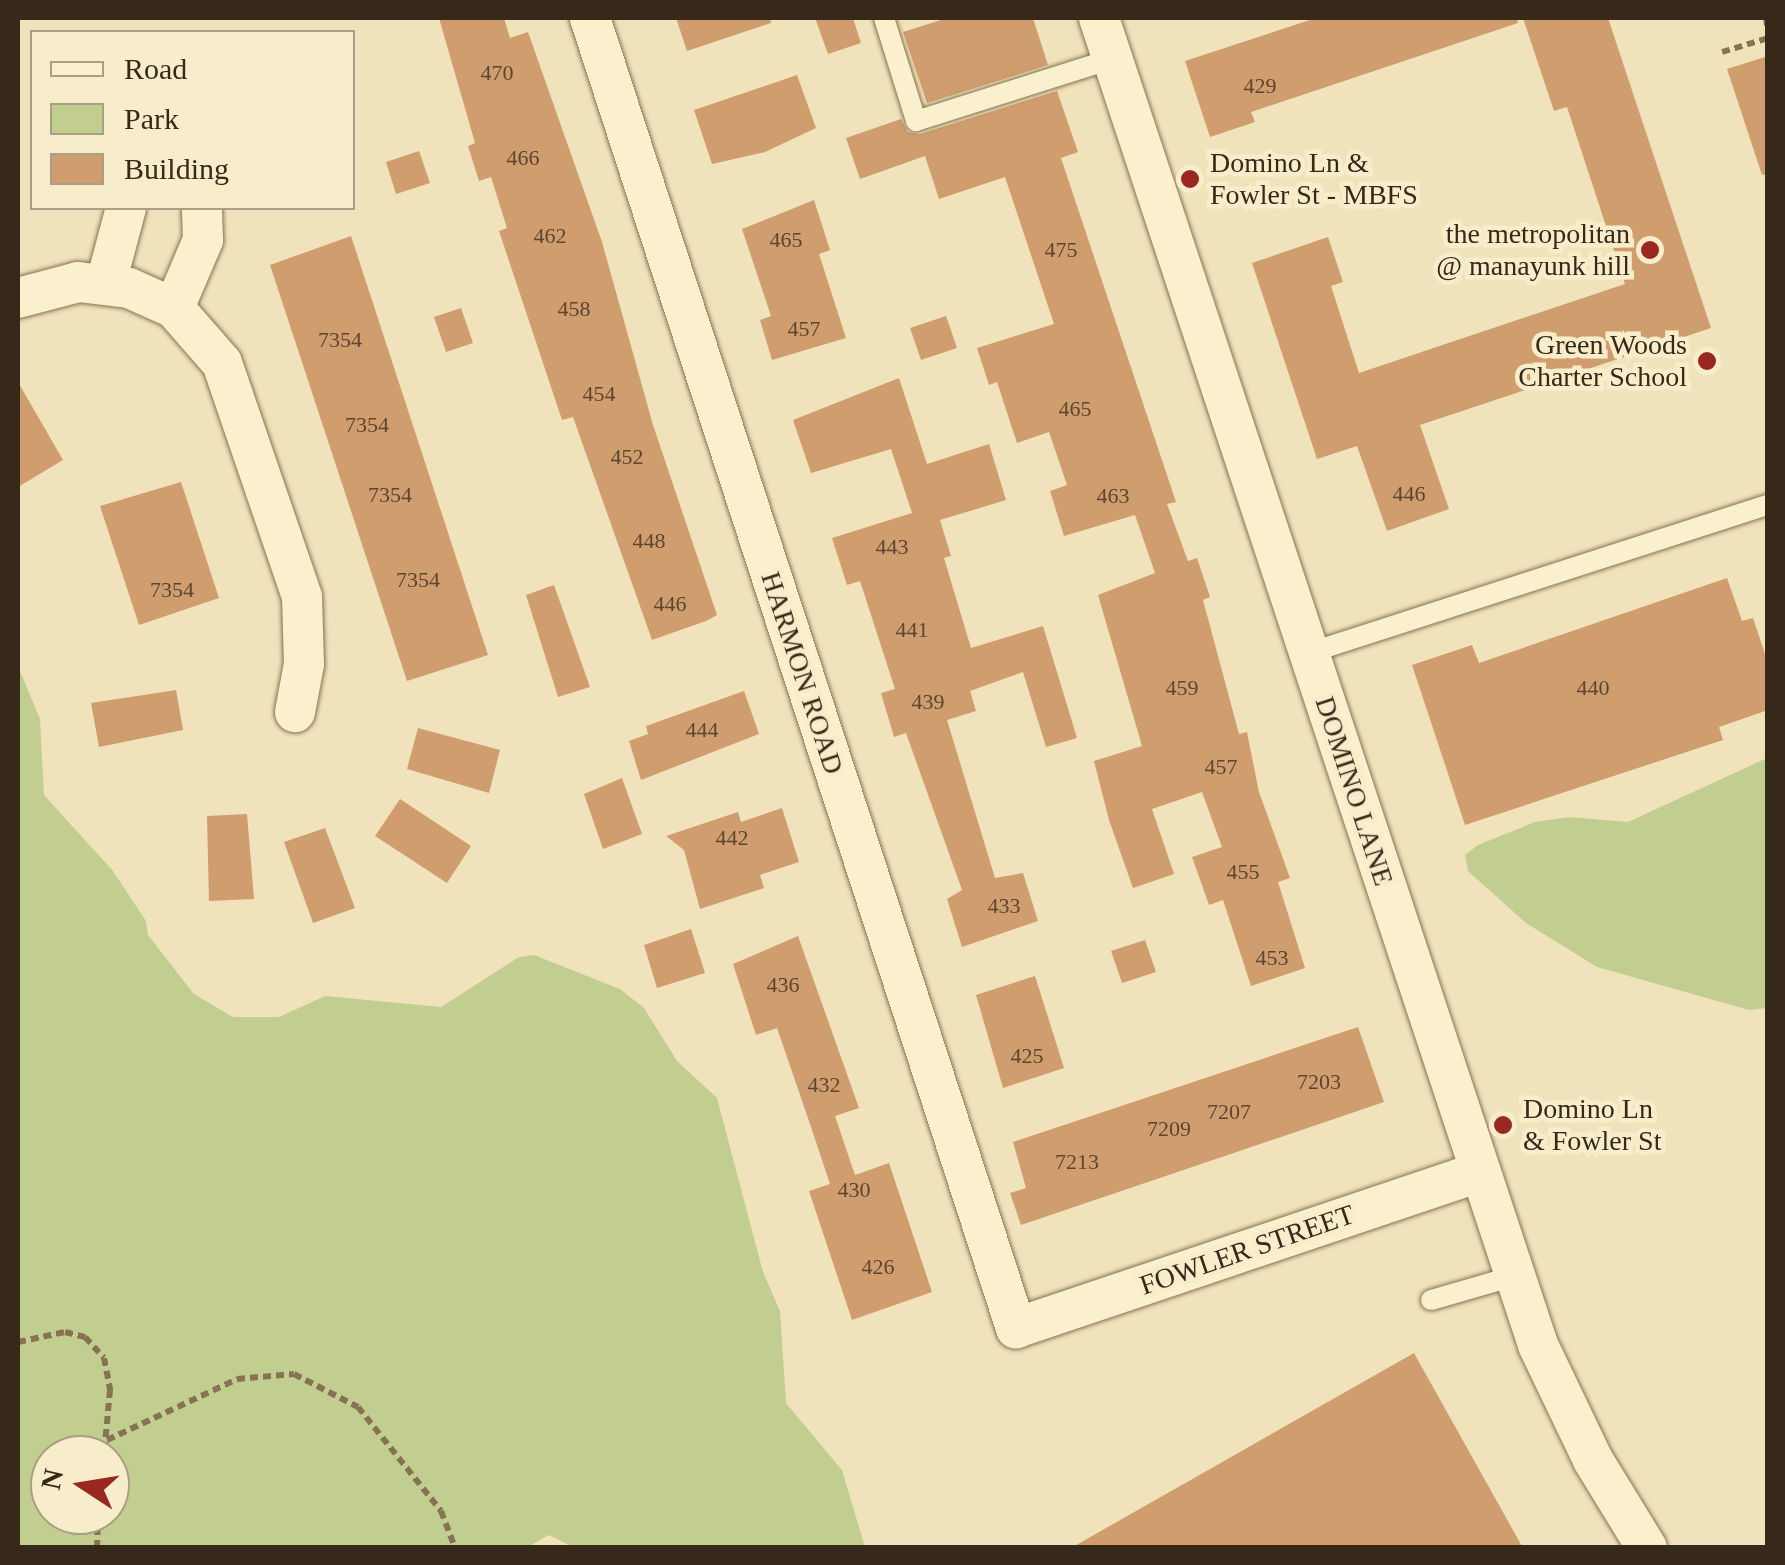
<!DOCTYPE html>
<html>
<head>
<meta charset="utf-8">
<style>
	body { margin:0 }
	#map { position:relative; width:1785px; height:1565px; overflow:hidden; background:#f0e3bb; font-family:Georgia,serif }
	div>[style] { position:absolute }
	.green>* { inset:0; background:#c2ce8f }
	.building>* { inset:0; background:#d09d6e }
	.path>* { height:6px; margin-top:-3px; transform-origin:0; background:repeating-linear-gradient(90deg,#877354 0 8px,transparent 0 13px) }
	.roads { filter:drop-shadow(0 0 2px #877354) drop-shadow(0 0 2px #877354) }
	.service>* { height:20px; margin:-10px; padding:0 10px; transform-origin:10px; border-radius:10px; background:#fbf0ce }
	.minor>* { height:40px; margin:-20px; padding:0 20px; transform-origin:20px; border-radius:20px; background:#fbf0ce }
	.dots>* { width:28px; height:28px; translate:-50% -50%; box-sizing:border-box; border:5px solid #f7edcb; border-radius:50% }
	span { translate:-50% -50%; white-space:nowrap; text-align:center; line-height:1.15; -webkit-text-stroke:9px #f7edcb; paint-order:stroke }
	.number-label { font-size:22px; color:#5c462f }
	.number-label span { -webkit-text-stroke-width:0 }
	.poi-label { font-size:28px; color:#36291a }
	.left { translate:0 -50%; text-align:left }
	.right { translate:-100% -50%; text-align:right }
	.street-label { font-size:28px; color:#36291a }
	.frame { position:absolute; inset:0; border:20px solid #36291a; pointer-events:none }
	.legend { position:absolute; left:30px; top:30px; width:325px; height:180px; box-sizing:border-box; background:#f7edcb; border:2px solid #aa9f84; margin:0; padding:12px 18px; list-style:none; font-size:30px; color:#36291a }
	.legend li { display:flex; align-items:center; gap:20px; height:50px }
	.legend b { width:50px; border:2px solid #aa9f84 }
	.north { position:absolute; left:30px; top:1435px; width:100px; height:100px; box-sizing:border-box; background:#f7edcb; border:2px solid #aa9f84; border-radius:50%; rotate:282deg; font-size:28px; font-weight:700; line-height:40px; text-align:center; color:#36291a }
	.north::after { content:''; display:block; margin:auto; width:35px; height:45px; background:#992821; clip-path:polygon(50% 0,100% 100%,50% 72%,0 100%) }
</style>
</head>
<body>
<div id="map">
	<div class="green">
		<div style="clip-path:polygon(evenodd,18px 666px,40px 719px,44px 795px,113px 871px,146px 921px,148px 935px,194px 994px,233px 1017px,279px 1017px,325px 996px,441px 1007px,519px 957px,534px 955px,620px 989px,644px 1008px,677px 1061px,717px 1098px,763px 1272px,780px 1311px,786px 1403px,842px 1470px,865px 1547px,575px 1548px,549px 1535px,526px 1548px,18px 1547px,18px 666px,50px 1455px,110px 1455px,110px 1515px,50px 1515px,50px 1455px)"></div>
		<div style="clip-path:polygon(1767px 758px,1767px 1008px,1749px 1010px,1597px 967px,1526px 923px,1468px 871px,1465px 855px,1478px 845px,1535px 822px,1569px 817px,1628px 822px)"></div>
	</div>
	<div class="building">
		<div style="clip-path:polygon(439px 18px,504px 18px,510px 38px,528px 32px,602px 242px,653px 425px,717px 615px,706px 621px,652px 640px,573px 417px,562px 420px,499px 231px,507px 228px,491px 177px,479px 181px,468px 146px,475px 143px)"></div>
		<div style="clip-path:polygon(676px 18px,770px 18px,771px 23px,687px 51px)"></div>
		<div style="clip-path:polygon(815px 18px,853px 18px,861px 43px,828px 54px)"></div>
		<div style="clip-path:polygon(947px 18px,1033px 18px,1048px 65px,927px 103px,903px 32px)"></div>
		<div style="clip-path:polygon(1316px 18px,1517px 18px,1518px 23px,1251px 112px,1255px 122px,1210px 137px,1185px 61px)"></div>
		<div style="clip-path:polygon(1523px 18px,1608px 18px,1711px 328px,1420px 425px,1449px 509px,1387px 531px,1357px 446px,1317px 459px,1252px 263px,1328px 237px,1343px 282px,1331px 286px,1359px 373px,1625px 284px,1567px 107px,1554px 111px)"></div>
		<div style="clip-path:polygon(1768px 56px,1768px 174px,1762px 175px,1727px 69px)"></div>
		<div style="clip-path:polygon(797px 75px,816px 128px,765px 152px,712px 164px,694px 110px)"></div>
		<div style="clip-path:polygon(1057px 91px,1078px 152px,1061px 158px,1176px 502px,1167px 504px,1188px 561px,1197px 558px,1210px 597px,1203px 600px,1239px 734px,1247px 732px,1259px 792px,1290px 878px,1278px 882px,1305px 968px,1251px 986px,1223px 900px,1209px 905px,1192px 857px,1222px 847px,1202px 792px,1152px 809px,1174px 874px,1133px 888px,1109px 820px,1094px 761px,1142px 746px,1098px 595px,1155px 573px,1135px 515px,1064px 536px,1050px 491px,1067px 485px,1049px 432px,1017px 443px,997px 382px,989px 385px,977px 348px,1054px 324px,1005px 177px,939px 199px,925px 156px,860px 179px,846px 138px,901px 119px,908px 132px,920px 134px)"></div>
		<div style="clip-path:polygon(419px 151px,430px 183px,396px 194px,386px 162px)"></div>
		<div style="clip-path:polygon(814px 200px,830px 250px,819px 254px,846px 338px,772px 360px,760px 320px,771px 316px,742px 229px)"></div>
		<div style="clip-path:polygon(351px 236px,488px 655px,407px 681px,270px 265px)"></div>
		<div style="clip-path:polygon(461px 308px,473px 343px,446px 352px,434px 317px)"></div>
		<div style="clip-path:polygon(946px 316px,957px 348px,921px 360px,910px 328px)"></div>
		<div style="clip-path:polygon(899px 378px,927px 464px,989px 444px,1006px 500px,940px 520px,951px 556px,944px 558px,971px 648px,1043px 626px,1077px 738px,1046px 747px,1023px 672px,970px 691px,976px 711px,947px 720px,995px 878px,1023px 873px,1038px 921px,962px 947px,947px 899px,962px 890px,906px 733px,894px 737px,881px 693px,895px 689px,860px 581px,847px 585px,832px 538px,912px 513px,891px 449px,811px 473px,793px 420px)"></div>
		<div style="clip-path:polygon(18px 382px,63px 460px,18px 487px)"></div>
		<div style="clip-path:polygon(181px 482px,219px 598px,139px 625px,100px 506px)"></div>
		<div style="clip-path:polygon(1727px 578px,1742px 621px,1753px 618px,1768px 663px,1768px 710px,1719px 727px,1723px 740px,1465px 825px,1412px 665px,1472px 645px,1479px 663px)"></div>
		<div style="clip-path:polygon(554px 585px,590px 687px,558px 697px,526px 595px)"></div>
		<div style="clip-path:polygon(176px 690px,183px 730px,99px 747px,91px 703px)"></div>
		<div style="clip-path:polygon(744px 691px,759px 734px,641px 780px,629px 741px,648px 734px,646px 726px)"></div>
		<div style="clip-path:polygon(418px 728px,500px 750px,489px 793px,407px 769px)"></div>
		<div style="clip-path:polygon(622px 778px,642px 834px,603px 849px,584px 794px)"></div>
		<div style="clip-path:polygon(400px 799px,471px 846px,447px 883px,375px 836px)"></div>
		<div style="clip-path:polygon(782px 808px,799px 862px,760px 875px,764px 888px,700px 909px,684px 850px,666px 836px,738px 812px,741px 822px)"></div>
		<div style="clip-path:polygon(247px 814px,254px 899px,209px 901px,207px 816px)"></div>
		<div style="clip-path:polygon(325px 828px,355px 908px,313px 923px,284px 842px)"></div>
		<div style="clip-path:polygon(691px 929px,705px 973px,657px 988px,644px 945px)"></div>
		<div style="clip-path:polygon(798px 936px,859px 1108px,835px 1116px,855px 1175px,889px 1163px,932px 1292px,852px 1320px,809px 1191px,830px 1184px,810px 1124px,777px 1028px,756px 1035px,733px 964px)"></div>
		<div style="clip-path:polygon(1145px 940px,1156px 972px,1122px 983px,1111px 951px)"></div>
		<div style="clip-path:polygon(1035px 976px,1064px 1068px,1003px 1088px,976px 995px)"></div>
		<div style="clip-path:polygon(1358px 1027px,1384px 1102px,1021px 1225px,1010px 1193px,1026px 1188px,1013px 1142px)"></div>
		<div style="clip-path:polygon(1414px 1353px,1523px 1548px,1071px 1548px)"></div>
	</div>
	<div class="path">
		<div style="left:1766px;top:18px;width:14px;rotate:82deg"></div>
		<div style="left:1722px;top:52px;width:48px;rotate:-16.9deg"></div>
		<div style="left:18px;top:1342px;width:48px;rotate:-12deg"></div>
		<div style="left:65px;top:1332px;width:21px;rotate:14deg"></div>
		<div style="left:85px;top:1337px;width:28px;rotate:48deg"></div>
		<div style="left:104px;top:1358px;width:33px;rotate:79deg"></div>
		<div style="left:110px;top:1390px;width:65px;rotate:95.3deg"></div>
		<div style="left:107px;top:1440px;width:144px;rotate:-25.1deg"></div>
		<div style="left:237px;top:1379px;width:57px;rotate:-5deg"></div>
		<div style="left:294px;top:1374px;width:72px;rotate:27.3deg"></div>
		<div style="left:358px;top:1407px;width:133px;rotate:51.4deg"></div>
		<div style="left:441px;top:1511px;width:40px;rotate:69deg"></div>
		<div style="left:97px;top:1548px;width:33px;rotate:-88deg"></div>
	</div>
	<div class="roads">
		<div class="service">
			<div style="left:884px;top:18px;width:108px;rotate:72.7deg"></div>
			<div style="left:916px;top:121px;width:206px;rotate:-17.6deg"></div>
			<div style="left:1309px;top:653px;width:482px;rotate:-17.9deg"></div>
			<div style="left:1431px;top:1300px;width:86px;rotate:-16.1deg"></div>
		</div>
		<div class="minor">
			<div style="left:590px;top:18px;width:1378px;rotate:71.99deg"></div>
			<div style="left:1016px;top:1328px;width:489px;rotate:-18.6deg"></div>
			<div style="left:1099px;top:18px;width:1398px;rotate:71.69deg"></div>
			<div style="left:1538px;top:1345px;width:127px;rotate:64.4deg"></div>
			<div style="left:1593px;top:1460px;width:103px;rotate:58.5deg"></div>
			<div style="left:106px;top:283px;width:78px;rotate:-75.1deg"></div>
			<div style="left:18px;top:298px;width:62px;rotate:-14.9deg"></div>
			<div style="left:78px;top:282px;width:51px;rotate:6.7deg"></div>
			<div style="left:129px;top:288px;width:49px;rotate:24deg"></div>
			<div style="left:174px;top:308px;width:73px;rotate:48.9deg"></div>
			<div style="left:222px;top:363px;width:247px;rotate:71.1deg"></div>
			<div style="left:302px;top:597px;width:67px;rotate:88.3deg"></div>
			<div style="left:304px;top:664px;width:49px;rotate:100.6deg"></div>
			<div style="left:174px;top:308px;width:74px;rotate:-66.9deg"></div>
			<div style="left:203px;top:240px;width:32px;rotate:-92deg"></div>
		</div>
	</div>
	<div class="dots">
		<div style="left:1190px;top:179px;background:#992821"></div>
		<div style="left:1650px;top:250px;background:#992821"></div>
		<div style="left:1707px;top:361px;background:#992821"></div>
		<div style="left:1503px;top:1125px;background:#992821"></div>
	</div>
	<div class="number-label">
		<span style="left:497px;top:73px">470</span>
		<span style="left:1260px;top:86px">429</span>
		<span style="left:523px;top:158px">466</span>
		<span style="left:550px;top:236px">462</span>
		<span style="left:786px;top:240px">465</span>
		<span style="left:1061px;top:250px">475</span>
		<span style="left:574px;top:309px">458</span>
		<span style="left:804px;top:329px">457</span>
		<span style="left:340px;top:340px">7354</span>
		<span style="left:599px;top:394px">454</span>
		<span style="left:1075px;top:409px">465</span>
		<span style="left:367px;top:425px">7354</span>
		<span style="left:627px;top:457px">452</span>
		<span style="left:1409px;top:494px">446</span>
		<span style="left:390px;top:495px">7354</span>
		<span style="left:1113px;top:496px">463</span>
		<span style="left:649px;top:541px">448</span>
		<span style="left:892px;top:547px">443</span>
		<span style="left:418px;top:580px">7354</span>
		<span style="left:172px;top:590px">7354</span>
		<span style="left:670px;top:604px">446</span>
		<span style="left:912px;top:630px">441</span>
		<span style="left:1182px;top:688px">459</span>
		<span style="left:1593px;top:688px">440</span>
		<span style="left:928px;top:702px">439</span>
		<span style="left:702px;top:730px">444</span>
		<span style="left:1221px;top:767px">457</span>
		<span style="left:732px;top:838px">442</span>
		<span style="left:1243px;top:872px">455</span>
		<span style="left:1004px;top:906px">433</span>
		<span style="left:1272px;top:958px">453</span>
		<span style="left:783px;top:985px">436</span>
		<span style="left:1027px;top:1056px">425</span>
		<span style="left:1319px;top:1082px">7203</span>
		<span style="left:824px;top:1085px">432</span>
		<span style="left:1229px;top:1112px">7207</span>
		<span style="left:1169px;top:1129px">7209</span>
		<span style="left:1077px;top:1162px">7213</span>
		<span style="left:854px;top:1190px">430</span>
		<span style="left:878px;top:1267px">426</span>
	</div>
	<div class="poi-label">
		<span class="left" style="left:1210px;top:179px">Domino Ln &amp;<br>Fowler St - MBFS</span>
		<span class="right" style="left:1630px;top:250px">the metropolitan<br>@ manayunk hill</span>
		<span class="right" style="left:1687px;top:361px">Green Woods<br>Charter School</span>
		<span class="left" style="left:1523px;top:1125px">Domino Ln<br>&amp; Fowler St</span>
	</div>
	<div class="street-label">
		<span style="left:802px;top:673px;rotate:72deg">HARMON ROAD</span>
		<span style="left:1354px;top:791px;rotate:72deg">DOMINO LANE</span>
		<span style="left:1247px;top:1250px;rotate:-19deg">FOWLER STREET</span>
	</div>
	<div class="frame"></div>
	<ul class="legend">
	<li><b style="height:12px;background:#fbf0ce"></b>Road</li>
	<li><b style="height:28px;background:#c2ce8f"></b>Park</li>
	<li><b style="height:28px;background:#d09d6e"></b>Building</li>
	</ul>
	<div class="north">N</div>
</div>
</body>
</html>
